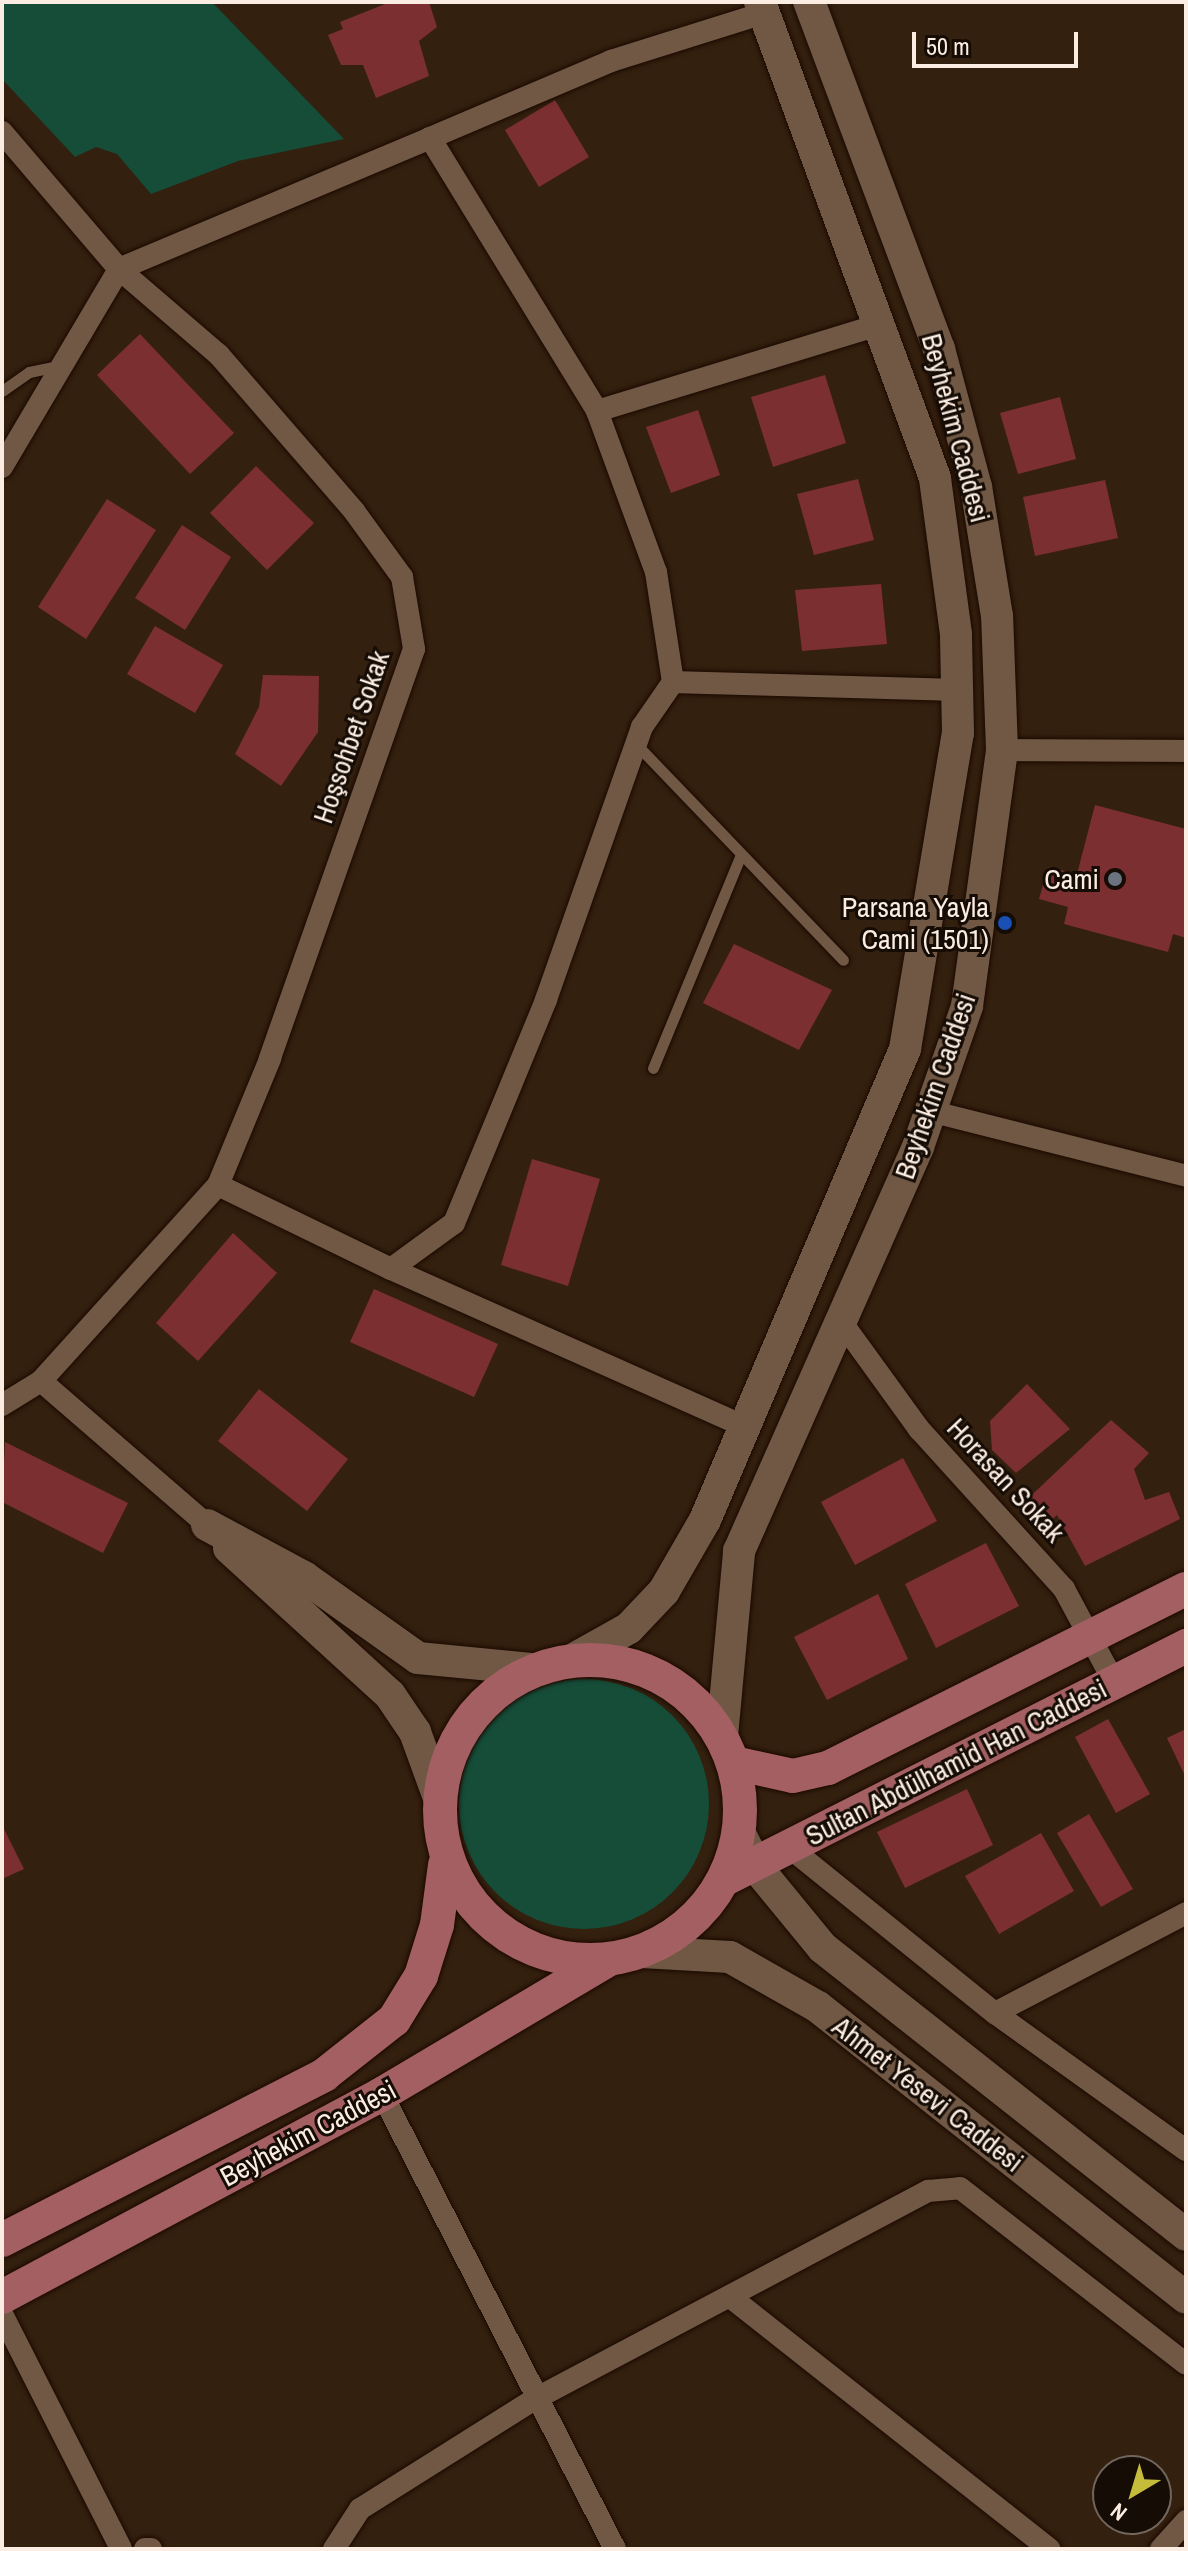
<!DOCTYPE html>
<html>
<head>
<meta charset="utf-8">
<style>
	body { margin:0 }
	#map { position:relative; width:1188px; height:2551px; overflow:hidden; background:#34200e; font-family:"Archivo Narrow",sans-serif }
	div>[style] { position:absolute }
	.green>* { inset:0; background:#154d39 }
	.round { border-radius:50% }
	.building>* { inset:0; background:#7c2f31 }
	.roads { filter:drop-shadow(0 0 2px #1b0900) drop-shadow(0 0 2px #1b0900) }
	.service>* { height:11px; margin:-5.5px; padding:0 5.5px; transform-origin:5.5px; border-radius:5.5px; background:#705845 }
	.minor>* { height:22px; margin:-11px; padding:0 11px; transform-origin:11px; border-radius:11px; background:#705845 }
	.secondary>* { height:32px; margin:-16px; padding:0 16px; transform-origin:16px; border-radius:16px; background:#705845 }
	.primary>* { height:34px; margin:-17px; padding:0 17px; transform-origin:17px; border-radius:17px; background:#a35f61 }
	.primary>.ring { margin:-17px; padding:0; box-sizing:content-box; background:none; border:34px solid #a35f61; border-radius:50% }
	.dots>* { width:22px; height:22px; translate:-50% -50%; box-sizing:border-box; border:4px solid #150c05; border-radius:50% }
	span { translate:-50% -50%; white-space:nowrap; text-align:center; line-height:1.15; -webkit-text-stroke:6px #150c05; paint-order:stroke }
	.street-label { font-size:28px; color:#fcede2 }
	.poi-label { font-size:28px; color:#fcede2 }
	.right { translate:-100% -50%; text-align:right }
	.frame { position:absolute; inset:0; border:4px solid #fcede2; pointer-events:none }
	.north { position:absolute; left:1092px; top:2455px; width:80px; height:80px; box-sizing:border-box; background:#150c05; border:2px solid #71665d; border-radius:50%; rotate:218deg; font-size:22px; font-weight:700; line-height:32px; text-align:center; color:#fcede2 }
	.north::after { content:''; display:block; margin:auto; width:28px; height:36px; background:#c6bc3c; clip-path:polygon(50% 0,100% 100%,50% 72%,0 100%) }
	.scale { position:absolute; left:912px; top:32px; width:166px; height:36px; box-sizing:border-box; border:4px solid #fcede2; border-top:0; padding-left:10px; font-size:24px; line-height:28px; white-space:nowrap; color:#fcede2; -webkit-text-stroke:6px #150c05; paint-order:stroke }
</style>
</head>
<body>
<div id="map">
	<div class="green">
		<div style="clip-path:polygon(2px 2px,212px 2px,344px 139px,238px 161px,151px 194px,117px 154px,96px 147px,75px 157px,2px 79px)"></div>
		<div class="round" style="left:459px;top:1679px;width:250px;height:250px"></div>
	</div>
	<div class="building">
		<div style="clip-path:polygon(390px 2px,429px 2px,437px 27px,419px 41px,429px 76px,376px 98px,363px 65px,341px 65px,328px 35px,343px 29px,340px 22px)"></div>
		<div style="clip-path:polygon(555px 100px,589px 157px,539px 187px,505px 130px)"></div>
		<div style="clip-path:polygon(140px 334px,234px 433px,190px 474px,97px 375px)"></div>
		<div style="clip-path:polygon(825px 375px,846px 443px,773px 467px,751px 397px)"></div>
		<div style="clip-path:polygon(1060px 397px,1076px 459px,1018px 474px,1000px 413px)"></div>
		<div style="clip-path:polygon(698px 410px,720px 475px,671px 493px,646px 427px)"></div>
		<div style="clip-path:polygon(256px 466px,314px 523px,267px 570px,210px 513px)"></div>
		<div style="clip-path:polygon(858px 479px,874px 540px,814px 555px,797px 494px)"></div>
		<div style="clip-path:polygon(1105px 480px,1118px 538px,1035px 556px,1023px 497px)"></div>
		<div style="clip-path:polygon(107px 499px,156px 530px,86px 639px,38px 607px)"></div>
		<div style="clip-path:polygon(182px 525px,231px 557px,185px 630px,135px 598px)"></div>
		<div style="clip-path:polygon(881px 584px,887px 644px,802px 651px,795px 590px)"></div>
		<div style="clip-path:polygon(155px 626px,223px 665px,195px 713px,127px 674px)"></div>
		<div style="clip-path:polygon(263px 675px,319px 676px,318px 732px,281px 786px,235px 754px,259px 707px)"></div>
		<div style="clip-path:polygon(1095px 805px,1186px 829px,1186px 938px,1173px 934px,1168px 952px,1064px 924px,1068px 907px,1039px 899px,1048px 867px,1077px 874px)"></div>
		<div style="clip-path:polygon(734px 944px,832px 990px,799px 1050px,703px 1003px)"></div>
		<div style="clip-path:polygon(532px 1159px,600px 1179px,568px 1286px,501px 1265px)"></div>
		<div style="clip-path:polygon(233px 1233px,277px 1273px,198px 1361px,156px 1323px)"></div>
		<div style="clip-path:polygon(374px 1289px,498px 1344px,474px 1397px,350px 1342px)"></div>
		<div style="clip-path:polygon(1027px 1384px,1070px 1429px,1016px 1473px,992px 1450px,990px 1421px)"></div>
		<div style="clip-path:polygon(259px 1389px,348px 1459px,307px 1511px,218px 1441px)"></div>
		<div style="clip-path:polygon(1111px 1420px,1149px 1453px,1134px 1469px,1145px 1500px,1169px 1492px,1180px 1519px,1085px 1566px,1057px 1515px,1039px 1531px,1018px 1508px)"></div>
		<div style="clip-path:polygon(5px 1442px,128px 1503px,103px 1553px,2px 1502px)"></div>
		<div style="clip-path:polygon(903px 1458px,937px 1521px,855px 1565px,821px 1502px)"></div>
		<div style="clip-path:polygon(986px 1543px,1019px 1606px,936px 1648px,905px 1584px)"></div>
		<div style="clip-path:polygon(878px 1594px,908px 1659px,827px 1700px,794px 1637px)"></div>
		<div style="clip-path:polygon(1108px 1719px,1150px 1794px,1116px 1813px,1075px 1737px)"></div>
		<div style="clip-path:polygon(1186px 1729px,1186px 1778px,1167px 1738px)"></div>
		<div style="clip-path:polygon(967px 1789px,993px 1845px,905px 1888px,877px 1832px)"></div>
		<div style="clip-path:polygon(1089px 1814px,1133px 1889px,1101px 1907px,1057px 1833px)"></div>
		<div style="clip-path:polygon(2px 1825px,24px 1869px,2px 1879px)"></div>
		<div style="clip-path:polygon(1041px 1833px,1074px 1891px,999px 1934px,965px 1876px)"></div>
	</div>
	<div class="roads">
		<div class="service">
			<div style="left:2px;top:391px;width:33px;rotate:-35deg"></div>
			<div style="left:29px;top:372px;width:30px;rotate:-12deg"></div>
			<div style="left:636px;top:744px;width:299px;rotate:46.2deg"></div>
			<div style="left:653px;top:1068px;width:231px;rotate:-67.6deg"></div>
		</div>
		<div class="minor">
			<div style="left:2px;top:132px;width:180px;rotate:49.5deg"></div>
			<div style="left:119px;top:269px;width:132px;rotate:40.7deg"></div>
			<div style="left:219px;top:355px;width:206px;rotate:49.1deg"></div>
			<div style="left:354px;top:511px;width:82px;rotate:54deg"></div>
			<div style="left:402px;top:577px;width:73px;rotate:80.5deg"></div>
			<div style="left:414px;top:649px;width:435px;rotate:109.4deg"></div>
			<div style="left:270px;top:1059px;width:136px;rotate:112.4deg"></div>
			<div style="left:218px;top:1185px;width:264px;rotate:132.1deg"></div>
			<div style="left:41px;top:1381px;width:46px;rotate:148.4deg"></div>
			<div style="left:430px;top:138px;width:197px;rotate:-23deg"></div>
			<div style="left:611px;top:61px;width:160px;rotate:-17.4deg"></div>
			<div style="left:597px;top:411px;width:295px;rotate:-17deg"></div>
			<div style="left:2px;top:467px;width:230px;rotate:-59.4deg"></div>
			<div style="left:119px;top:269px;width:337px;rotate:-22.8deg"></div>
			<div style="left:430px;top:138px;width:320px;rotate:58.5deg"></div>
			<div style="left:597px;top:411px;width:171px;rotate:69.9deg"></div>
			<div style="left:656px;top:572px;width:111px;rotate:81.2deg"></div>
			<div style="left:673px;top:682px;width:55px;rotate:124.6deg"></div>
			<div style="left:642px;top:727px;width:289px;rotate:109.4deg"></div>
			<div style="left:546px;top:1000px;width:241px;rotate:112.4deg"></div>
			<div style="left:454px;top:1223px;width:78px;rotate:143.9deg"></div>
			<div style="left:391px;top:1269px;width:192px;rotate:-154.1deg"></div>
			<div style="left:673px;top:682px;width:284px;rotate:1.6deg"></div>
			<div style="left:1002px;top:750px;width:184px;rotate:0.3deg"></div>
			<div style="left:930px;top:1111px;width:264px;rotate:14.2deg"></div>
			<div style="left:391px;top:1269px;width:386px;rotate:24deg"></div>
			<div style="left:843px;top:1324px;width:130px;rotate:54.1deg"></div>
			<div style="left:919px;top:1429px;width:216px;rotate:47.8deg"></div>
			<div style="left:1064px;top:1589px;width:106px;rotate:61.7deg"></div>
			<div style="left:41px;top:1381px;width:220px;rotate:40.9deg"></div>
			<div style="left:789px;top:1847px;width:265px;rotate:38.9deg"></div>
			<div style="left:995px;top:2013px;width:235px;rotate:35.7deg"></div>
			<div style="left:995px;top:2013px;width:216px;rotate:-27.6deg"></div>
			<div style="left:382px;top:2094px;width:511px;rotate:62.88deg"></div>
			<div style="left:734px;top:2300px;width:402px;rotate:38.3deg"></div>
			<div style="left:2px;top:2314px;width:263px;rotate:63.1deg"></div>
			<div style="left:145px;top:2549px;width:6px"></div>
			<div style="left:334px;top:2549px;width:48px;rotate:-57deg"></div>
			<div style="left:360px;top:2509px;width:207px;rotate:-32.2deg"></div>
			<div style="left:535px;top:2399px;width:445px;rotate:-27.9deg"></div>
			<div style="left:928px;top:2191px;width:32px;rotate:-5deg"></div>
			<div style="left:960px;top:2188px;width:286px;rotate:37.9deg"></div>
			<div style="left:1161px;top:2549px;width:38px;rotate:-48deg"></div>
		</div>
		<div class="secondary">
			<div style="left:207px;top:1525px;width:110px;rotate:28.2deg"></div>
			<div style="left:304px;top:1577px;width:140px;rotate:35.4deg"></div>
			<div style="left:418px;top:1658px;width:116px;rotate:5.5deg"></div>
			<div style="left:229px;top:1548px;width:218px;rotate:42.4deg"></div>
			<div style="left:390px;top:1695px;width:45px;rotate:56deg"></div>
			<div style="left:415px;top:1732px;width:70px;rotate:70deg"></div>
			<div style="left:572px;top:1660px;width:65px;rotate:-29.3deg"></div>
			<div style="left:629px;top:1628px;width:51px;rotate:-46.6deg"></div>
			<div style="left:664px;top:1591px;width:82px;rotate:-60deg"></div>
			<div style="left:705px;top:1520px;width:512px;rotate:-66.99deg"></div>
			<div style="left:905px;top:1049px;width:320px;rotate:-80.5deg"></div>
			<div style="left:958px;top:733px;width:99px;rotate:-91.2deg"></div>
			<div style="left:956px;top:634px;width:157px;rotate:-97.7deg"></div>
			<div style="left:935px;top:478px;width:507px;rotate:-110.19deg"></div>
			<div style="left:722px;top:1736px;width:186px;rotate:-84.7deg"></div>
			<div style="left:739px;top:1551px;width:442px;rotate:-66.1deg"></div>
			<div style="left:918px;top:1147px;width:149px;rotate:-70.8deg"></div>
			<div style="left:967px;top:1006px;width:258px;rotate:-82.2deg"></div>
			<div style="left:1002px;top:750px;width:134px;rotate:-92.1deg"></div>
			<div style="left:997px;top:616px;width:131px;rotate:-99.2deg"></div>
			<div style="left:976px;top:487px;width:143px;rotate:-105deg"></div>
			<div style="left:939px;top:349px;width:371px;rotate:-110.5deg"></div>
			<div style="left:740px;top:1834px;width:39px;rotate:63deg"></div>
			<div style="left:758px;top:1869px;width:102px;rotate:50.6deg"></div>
			<div style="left:823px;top:1948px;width:463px;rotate:38.3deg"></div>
			<div style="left:642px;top:1952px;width:88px;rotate:3.3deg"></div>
			<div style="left:730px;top:1957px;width:101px;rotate:29.6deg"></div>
			<div style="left:818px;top:2007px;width:469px;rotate:38.3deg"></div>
		</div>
		<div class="primary">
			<div class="ring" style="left:440px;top:1660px;width:266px;height:266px"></div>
			<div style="left:734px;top:1763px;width:60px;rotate:12.4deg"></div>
			<div style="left:793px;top:1776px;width:36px;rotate:-13deg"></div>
			<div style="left:828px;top:1768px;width:400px;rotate:-26.6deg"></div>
			<div style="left:725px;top:1879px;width:517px;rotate:-26.81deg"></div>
			<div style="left:2px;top:2240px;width:362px;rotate:-27.1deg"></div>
			<div style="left:324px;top:2075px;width:89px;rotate:-38.2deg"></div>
			<div style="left:394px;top:2020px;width:52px;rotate:-58.5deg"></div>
			<div style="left:421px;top:1976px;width:53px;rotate:-72.6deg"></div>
			<div style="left:437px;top:1925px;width:61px;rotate:-82.4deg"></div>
			<div style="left:2px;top:2297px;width:431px;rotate:-28.1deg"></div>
			<div style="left:382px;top:2094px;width:264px;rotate:-30.7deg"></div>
		</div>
	</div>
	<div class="dots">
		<div style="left:1115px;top:879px;background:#6b7280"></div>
		<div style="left:1005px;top:923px;background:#1a4fb4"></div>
	</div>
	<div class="street-label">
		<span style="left:956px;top:428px;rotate:75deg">Beyhekim Caddesi</span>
		<span style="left:351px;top:737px;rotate:-71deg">Hoşsohbet Sokak</span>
		<span style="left:935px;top:1086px;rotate:-71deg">Beyhekim Caddesi</span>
		<span style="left:1006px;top:1480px;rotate:47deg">Horasan Sokak</span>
		<span style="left:956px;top:1762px;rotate:-27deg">Sultan Abdülhamid Han Caddesi</span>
		<span style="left:928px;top:2094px;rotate:38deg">Ahmet Yesevi Caddesi</span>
		<span style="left:308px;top:2133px;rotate:-28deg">Beyhekim Caddesi</span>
	</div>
	<div class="poi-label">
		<span class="right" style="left:1099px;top:879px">Cami</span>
		<span class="right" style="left:989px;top:923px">Parsana Yayla<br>Cami (1501)</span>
	</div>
	<div class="frame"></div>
	<div class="north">N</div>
	<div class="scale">50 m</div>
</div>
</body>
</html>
